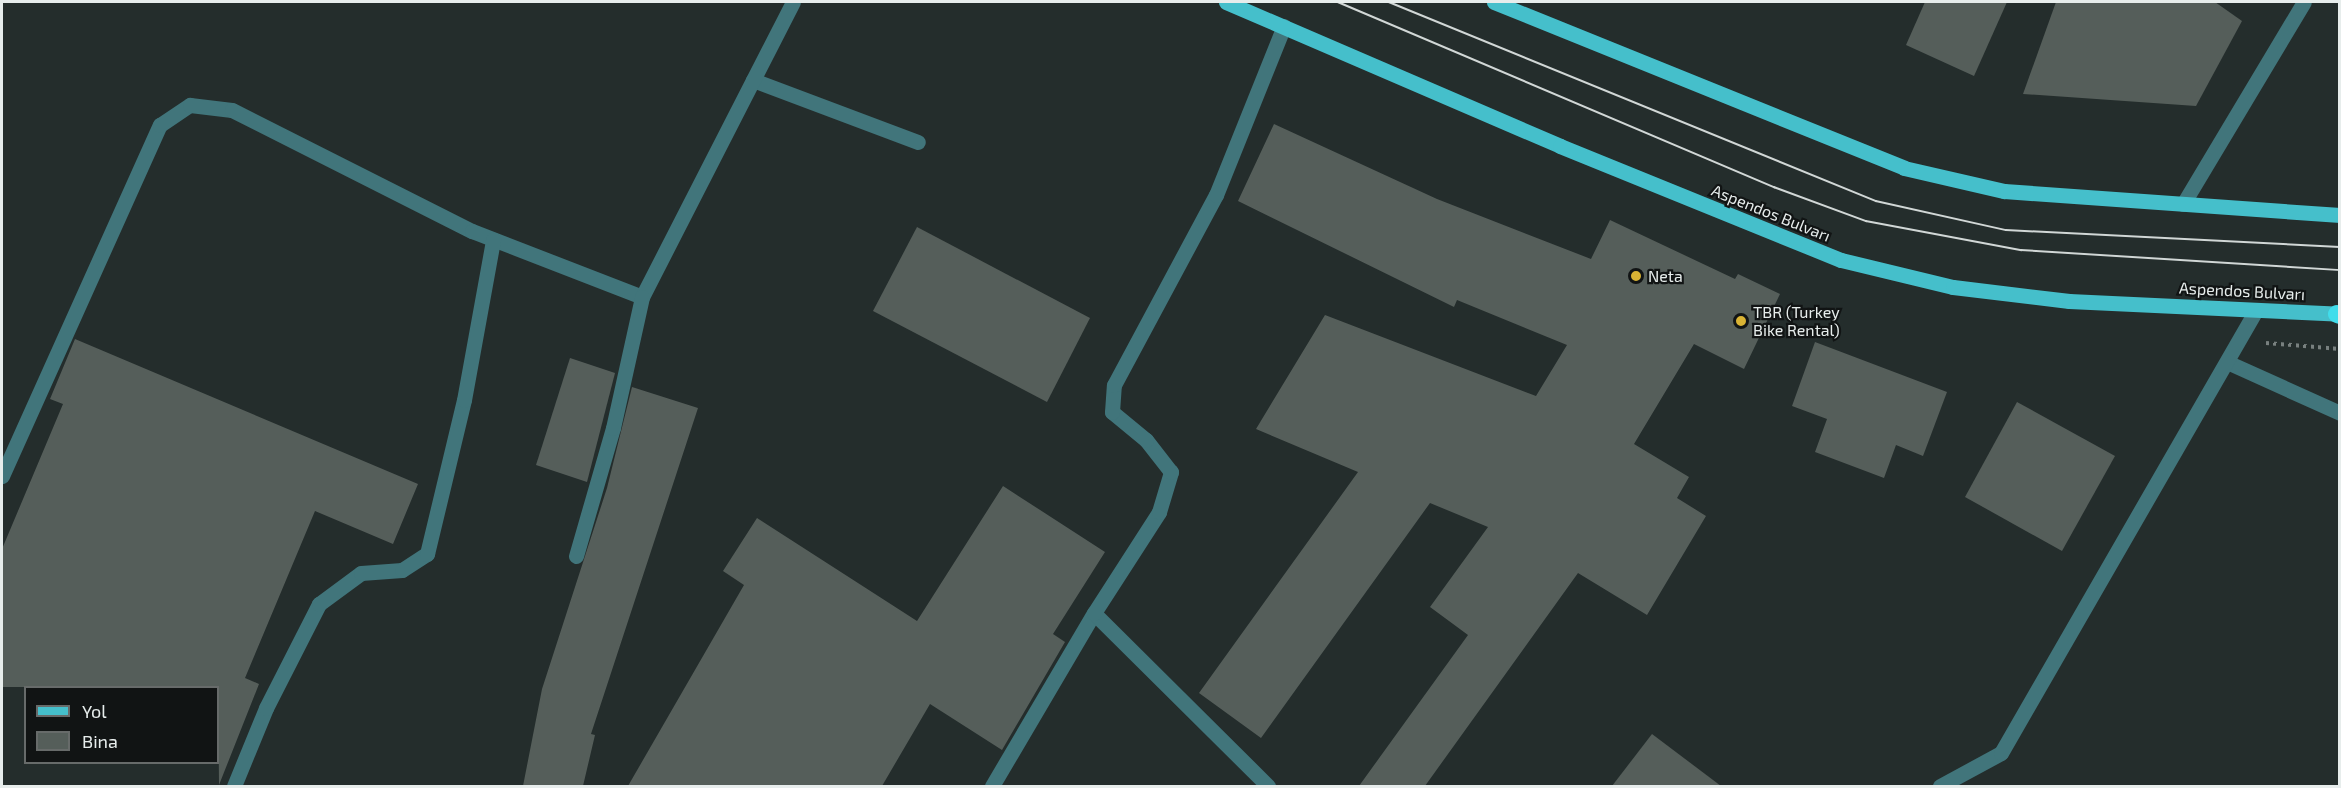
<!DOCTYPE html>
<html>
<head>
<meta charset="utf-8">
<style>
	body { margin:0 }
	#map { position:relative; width:2341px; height:788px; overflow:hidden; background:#242d2c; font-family:"Exo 2",sans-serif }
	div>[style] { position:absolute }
	.building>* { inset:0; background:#555e5a }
	.path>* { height:4px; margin-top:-2px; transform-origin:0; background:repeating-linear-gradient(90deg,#78807f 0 3px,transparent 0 7.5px) }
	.minor>* { height:15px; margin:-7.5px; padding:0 7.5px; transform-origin:7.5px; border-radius:7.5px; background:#41757b }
	.major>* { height:15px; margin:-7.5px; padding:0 7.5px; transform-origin:7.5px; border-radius:7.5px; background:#45bfcb }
	.highway>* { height:18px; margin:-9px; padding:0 9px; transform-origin:9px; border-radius:9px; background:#41ddeb }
	.tram>* { height:1.5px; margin:-0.75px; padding:0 0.75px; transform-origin:0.75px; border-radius:0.75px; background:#d1d7d6 }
	.dots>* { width:16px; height:16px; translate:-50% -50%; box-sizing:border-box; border:3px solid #111414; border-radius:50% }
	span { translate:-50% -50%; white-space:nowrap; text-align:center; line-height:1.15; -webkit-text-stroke:4.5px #111414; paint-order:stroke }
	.street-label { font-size:16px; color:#e7edec }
	.poi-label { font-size:16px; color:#e7edec }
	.left { translate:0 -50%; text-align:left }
	.frame { position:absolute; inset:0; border:3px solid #e7edec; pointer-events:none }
	.legend { position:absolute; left:24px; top:686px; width:195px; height:78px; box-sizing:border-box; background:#111414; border:2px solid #676b6a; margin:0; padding:8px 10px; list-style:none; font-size:18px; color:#e7edec }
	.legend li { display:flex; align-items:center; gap:12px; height:30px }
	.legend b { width:30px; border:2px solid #676b6a }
</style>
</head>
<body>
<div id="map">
	<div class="building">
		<div style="clip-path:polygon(1925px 2px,2007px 2px,1974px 76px,1906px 45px)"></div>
		<div style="clip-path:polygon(2056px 2px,2215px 2px,2242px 21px,2196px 106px,2023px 94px)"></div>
		<div style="clip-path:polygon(1274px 124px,1437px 199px,1591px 259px,1610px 220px,1735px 279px,1738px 274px,1780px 294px,1744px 369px,1694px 344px,1634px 444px,1689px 477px,1677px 498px,1706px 516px,1647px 615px,1578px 573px,1425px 786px,1359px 786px,1468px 635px,1430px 607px,1488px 527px,1430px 503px,1261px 738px,1199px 693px,1358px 472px,1256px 429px,1325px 315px,1536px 396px,1567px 345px,1457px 300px,1454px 307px,1238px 201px)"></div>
		<div style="clip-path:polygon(917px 227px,1090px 318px,1047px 402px,873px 311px)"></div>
		<div style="clip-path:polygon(75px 339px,418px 484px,393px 544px,315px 511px,245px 678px,259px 684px,219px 785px,218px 687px,2px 687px,2px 549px,63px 404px,50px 399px)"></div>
		<div style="clip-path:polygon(1815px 342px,1947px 392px,1923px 456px,1896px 445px,1884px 478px,1815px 452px,1827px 419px,1792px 406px)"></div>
		<div style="clip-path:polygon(570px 358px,615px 373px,587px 482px,536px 465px)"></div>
		<div style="clip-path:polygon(632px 387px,698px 408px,591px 734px,595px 735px,583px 786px,523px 786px,542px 689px,607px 488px)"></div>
		<div style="clip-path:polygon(2017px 402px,2115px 456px,2062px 551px,1965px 497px)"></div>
		<div style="clip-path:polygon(1003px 486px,1105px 552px,1053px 634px,1065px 642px,1002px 750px,930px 704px,882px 786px,628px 786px,744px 585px,723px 571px,757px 518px,917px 621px)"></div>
		<div style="clip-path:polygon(1652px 734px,1721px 786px,1612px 786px)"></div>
	</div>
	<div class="path">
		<div style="left:2266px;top:343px;width:74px;rotate:4.6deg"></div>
	</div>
	<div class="minor">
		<div style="left:753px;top:80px;width:176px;rotate:20.6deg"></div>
		<div style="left:2183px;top:204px;width:235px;rotate:-59.1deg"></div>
		<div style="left:2227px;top:362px;width:124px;rotate:24.3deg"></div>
		<div style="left:2px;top:476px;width:385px;rotate:-65.8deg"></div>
		<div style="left:160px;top:125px;width:36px;rotate:-34deg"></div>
		<div style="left:190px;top:105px;width:42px;rotate:6.8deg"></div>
		<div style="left:232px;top:110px;width:269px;rotate:26.8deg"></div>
		<div style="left:472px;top:231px;width:182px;rotate:21.2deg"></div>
		<div style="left:642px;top:297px;width:331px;rotate:-62.9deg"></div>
		<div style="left:576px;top:556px;width:133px;rotate:-73.9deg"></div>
		<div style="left:613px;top:428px;width:134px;rotate:-77.5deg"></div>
		<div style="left:234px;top:786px;width:84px;rotate:-67.7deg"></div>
		<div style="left:266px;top:708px;width:117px;rotate:-63deg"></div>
		<div style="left:319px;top:604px;width:52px;rotate:-36.4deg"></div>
		<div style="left:361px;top:573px;width:41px;rotate:-4.2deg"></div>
		<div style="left:402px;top:570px;width:30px;rotate:-33deg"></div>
		<div style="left:427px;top:554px;width:158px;rotate:-76.5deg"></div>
		<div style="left:464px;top:400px;width:163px;rotate:-79.7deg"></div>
		<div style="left:992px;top:786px;width:201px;rotate:-59.5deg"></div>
		<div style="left:1268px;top:786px;width:245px;rotate:-135.2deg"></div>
		<div style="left:1094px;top:613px;width:120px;rotate:-57.2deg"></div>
		<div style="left:1159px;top:512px;width:42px;rotate:-73.3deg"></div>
		<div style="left:1171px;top:472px;width:41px;rotate:-128deg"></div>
		<div style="left:1146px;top:440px;width:44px;rotate:-140.5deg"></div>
		<div style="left:1112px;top:412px;width:27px;rotate:-86deg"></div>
		<div style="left:1114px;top:385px;width:216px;rotate:-61.8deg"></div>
		<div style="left:1216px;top:195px;width:182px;rotate:-68.1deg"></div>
		<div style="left:1940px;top:786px;width:69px;rotate:-28.4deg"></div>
		<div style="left:2001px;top:753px;width:511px;rotate:-60.07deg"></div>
	</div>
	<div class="major">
		<div style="left:1226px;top:2px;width:364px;rotate:23.3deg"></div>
		<div style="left:1560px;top:146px;width:303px;rotate:22.1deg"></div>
		<div style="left:1841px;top:260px;width:115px;rotate:13.6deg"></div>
		<div style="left:1953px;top:287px;width:117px;rotate:6.9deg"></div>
		<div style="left:2069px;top:301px;width:271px;rotate:2.7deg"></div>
		<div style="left:1494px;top:2px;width:442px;rotate:22deg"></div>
		<div style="left:1904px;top:168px;width:103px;rotate:13deg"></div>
		<div style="left:2004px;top:191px;width:337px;rotate:4.1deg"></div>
	</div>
	<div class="highway">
		<div style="left:2337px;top:314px;width:3px;rotate:18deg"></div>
	</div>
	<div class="tram">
		<div style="left:1338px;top:2px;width:474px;rotate:23deg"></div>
		<div style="left:1774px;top:187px;width:98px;rotate:20.3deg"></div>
		<div style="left:1866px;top:221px;width:158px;rotate:10.6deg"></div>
		<div style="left:2021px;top:250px;width:320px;rotate:3.6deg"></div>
		<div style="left:1389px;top:2px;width:526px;rotate:22.23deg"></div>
		<div style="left:1876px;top:201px;width:133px;rotate:12.6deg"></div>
		<div style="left:2006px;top:230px;width:334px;rotate:2.9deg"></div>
	</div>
	<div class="dots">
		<div style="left:1636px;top:276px;background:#d9b334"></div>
		<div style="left:1741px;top:321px;background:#d9b334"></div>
	</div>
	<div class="street-label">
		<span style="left:1771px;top:213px;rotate:22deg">Aspendos Bulvarı</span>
		<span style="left:2242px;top:291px;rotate:3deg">Aspendos Bulvarı</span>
	</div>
	<div class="poi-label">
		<span class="left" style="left:1648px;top:276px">Neta</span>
		<span class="left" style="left:1753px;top:321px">TBR (Turkey<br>Bike Rental)</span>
	</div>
	<div class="frame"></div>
	<ul class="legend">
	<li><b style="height:8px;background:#45bfcb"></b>Yol</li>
	<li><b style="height:16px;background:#555e5a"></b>Bina</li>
	</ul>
</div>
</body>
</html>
